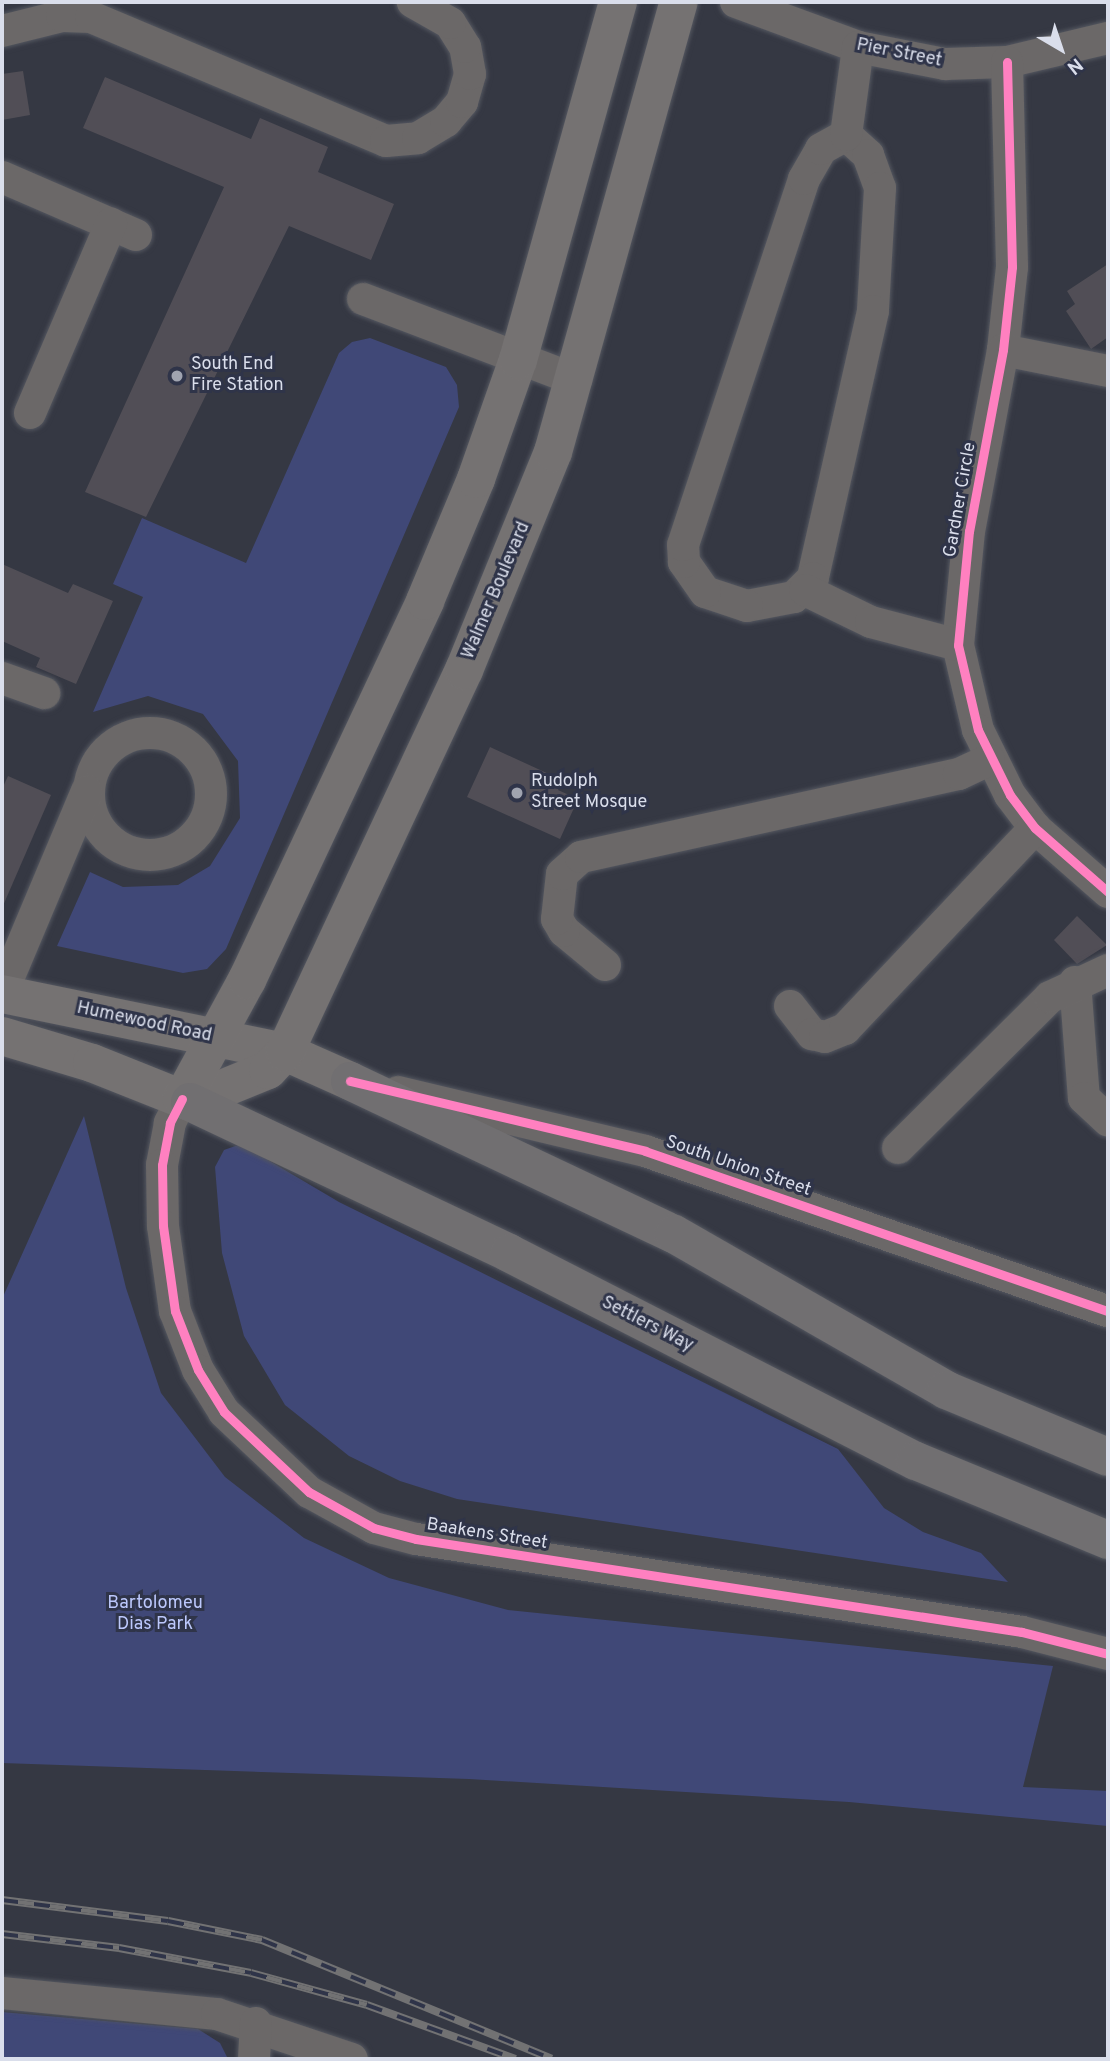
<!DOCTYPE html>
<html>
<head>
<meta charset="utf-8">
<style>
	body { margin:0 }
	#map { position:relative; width:1110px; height:2061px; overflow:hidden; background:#353843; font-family:Overpass,sans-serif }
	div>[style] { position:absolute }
	.green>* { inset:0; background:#404877 }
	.building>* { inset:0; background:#514e56 }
	.roads { filter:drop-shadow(0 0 2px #545760) drop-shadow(0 0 2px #545760) }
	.minor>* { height:32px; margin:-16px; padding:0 16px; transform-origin:16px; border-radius:16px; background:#6b6868 }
	.minor>.ring { margin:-16px; padding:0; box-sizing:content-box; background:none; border:32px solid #6b6868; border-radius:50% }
	.major>* { height:38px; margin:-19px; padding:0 19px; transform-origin:19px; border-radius:19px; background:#757272 }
	.highway>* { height:38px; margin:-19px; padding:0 19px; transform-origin:19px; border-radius:19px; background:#716f71 }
	.rail>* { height:8px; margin-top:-4px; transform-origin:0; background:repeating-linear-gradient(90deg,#2f3449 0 16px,#727273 0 32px); box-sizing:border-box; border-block:2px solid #727273 }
	.cycleway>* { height:9px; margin:-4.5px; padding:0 4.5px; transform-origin:4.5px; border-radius:4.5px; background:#ff80c0 }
	.dots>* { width:19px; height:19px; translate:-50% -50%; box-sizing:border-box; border:4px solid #2f3449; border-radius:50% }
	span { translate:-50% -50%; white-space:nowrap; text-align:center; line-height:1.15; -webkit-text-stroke:6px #2f3449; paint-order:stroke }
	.street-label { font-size:18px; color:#dadeeb }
	.poi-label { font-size:18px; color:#dadeeb }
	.left { translate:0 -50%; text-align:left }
	.park-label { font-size:18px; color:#bcc8fc }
	.frame { position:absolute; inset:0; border:4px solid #dadeeb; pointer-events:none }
	.north { position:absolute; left:1026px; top:14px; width:70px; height:70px; -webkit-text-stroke:5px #2f3449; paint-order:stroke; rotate:141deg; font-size:19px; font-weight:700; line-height:28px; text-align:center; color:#dadeeb }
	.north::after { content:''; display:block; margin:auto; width:24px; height:32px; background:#dadeeb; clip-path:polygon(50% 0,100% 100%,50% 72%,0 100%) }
</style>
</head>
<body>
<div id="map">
	<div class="green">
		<div style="clip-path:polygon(370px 338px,446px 367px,457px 385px,459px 407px,226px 949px,207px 969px,183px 973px,57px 946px,90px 872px,123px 887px,178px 885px,210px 866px,240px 818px,238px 761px,203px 714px,148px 696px,93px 712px,143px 597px,113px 584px,142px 518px,246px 563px,339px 353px,352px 342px)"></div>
		<div style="clip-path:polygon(84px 1116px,126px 1288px,161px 1393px,225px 1477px,304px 1538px,389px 1578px,508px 1610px,1053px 1666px,1023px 1787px,1108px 1791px,1108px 1826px,849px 1802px,469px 1779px,2px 1763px,2px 1299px)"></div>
		<div style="clip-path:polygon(241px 1144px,339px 1202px,838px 1449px,884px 1508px,923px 1532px,981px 1553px,1008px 1582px,457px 1499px,400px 1481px,349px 1456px,285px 1405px,244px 1336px,222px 1253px,215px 1167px,224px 1150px)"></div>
		<div style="clip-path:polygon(2px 2012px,198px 2029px,220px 2043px,228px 2059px,2px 2059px)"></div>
	</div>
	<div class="building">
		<div style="clip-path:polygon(23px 71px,30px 115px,2px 120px,2px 74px)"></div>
		<div style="clip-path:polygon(105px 77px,251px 139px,260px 118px,328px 147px,318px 172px,394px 204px,371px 260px,289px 226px,146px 517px,85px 492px,224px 187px,83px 128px)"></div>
		<div style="clip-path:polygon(1108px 264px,1108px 337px,1091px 349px,1066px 311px,1075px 304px,1067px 291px)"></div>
		<div style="clip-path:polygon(2px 564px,68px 593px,73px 584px,113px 601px,76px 684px,36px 667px,40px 658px,2px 641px)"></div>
		<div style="clip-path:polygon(490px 747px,562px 780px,558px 790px,578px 799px,560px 839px,467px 797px)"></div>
		<div style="clip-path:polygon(8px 776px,51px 795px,2px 908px,2px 789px)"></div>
		<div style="clip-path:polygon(1077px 916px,1107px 945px,1077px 964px,1054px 940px)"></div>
	</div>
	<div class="roads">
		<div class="minor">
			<div style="left:736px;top:2px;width:130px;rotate:20.2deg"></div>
			<div style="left:858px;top:47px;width:89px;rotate:11.1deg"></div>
			<div style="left:945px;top:64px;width:62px;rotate:-1.8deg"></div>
			<div style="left:1007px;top:62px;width:104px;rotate:-13.4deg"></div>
			<div style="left:2px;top:31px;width:62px;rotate:-14deg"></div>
			<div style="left:62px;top:16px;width:29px;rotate:2deg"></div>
			<div style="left:91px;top:17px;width:320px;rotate:22.8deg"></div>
			<div style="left:386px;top:141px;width:32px;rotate:-5deg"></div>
			<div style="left:418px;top:138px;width:33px;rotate:-31deg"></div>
			<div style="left:446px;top:121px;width:25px;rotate:-50deg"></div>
			<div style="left:462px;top:102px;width:29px;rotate:-74deg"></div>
			<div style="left:470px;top:74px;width:27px;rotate:-100deg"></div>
			<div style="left:465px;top:47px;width:28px;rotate:-122deg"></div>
			<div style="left:450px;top:23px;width:43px;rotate:-150.4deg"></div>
			<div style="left:1007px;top:62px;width:205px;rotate:88.6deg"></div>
			<div style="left:1012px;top:267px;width:83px;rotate:96.2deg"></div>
			<div style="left:1003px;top:350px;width:184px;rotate:100.6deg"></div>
			<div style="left:969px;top:531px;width:115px;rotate:95.5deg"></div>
			<div style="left:958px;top:645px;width:87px;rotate:76.8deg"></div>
			<div style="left:978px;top:730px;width:72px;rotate:63.8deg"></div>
			<div style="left:1010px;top:795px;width:41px;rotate:52.9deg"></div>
			<div style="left:1035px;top:828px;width:97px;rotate:41.2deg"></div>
			<div style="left:846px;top:135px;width:30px;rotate:42deg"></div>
			<div style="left:868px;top:155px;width:35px;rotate:70deg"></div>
			<div style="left:880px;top:188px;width:123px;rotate:93.3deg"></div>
			<div style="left:873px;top:311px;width:274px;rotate:102.7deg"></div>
			<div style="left:813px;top:578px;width:27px;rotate:135deg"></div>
			<div style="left:794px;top:597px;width:48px;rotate:169.2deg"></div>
			<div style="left:747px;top:606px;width:44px;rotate:-161.6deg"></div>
			<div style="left:705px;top:592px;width:37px;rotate:-125deg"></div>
			<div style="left:684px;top:562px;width:17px;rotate:-93deg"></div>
			<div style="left:683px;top:545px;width:385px;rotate:-71.7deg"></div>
			<div style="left:804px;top:179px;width:34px;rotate:-60deg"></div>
			<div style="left:821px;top:149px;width:29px;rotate:-29deg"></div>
			<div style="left:846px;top:135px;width:89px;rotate:-82.2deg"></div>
			<div style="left:2px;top:177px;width:146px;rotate:23.4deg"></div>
			<div style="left:363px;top:299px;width:228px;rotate:20.8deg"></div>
			<div style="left:1003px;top:350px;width:107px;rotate:11.3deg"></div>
			<div style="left:30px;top:413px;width:206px;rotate:-66.8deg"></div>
			<div style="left:805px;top:590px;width:73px;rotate:25.9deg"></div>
			<div style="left:871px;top:622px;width:90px;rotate:14.8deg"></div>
			<div style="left:2px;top:678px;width:45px;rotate:19.7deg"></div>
			<div class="ring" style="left:89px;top:733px;width:90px;height:90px"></div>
			<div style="left:605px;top:965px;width:53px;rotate:-140.3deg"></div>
			<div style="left:564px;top:931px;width:14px;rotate:-120deg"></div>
			<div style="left:557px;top:919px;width:45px;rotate:-83.7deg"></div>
			<div style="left:562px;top:874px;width:25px;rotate:-42deg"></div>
			<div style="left:581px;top:857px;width:387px;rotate:-12.4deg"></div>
			<div style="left:959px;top:774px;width:33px;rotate:-25deg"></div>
			<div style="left:1075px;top:982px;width:116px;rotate:85.6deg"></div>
			<div style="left:1084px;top:1098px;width:33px;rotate:43deg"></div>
			<div style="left:2px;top:993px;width:219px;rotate:-67.2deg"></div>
			<div style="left:790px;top:1006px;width:36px;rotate:52deg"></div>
			<div style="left:812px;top:1034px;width:13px;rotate:13deg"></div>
			<div style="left:825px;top:1037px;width:22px;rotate:-22deg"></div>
			<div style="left:845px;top:1029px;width:277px;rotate:-46.6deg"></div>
			<div style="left:398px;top:1092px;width:254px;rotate:13.4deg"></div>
			<div style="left:645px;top:1151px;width:490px;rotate:19.1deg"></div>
			<div style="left:182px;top:1099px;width:27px;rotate:117deg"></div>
			<div style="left:170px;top:1123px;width:43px;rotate:100.8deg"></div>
			<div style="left:162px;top:1165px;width:61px;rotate:89.1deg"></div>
			<div style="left:163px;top:1226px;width:86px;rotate:82deg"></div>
			<div style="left:175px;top:1311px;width:63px;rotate:68.7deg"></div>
			<div style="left:198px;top:1370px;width:49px;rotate:58.2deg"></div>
			<div style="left:224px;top:1412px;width:117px;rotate:43.3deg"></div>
			<div style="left:309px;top:1492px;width:74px;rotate:29deg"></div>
			<div style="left:374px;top:1528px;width:43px;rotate:14.7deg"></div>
			<div style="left:416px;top:1539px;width:613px;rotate:8.72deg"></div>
			<div style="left:1022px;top:1632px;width:89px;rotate:14.3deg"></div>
			<div style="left:898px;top:1148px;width:214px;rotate:-44.8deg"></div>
			<div style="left:1050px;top:997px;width:64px;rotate:-25deg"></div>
			<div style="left:2px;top:1993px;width:216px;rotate:5.6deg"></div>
			<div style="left:217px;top:2014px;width:142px;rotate:18.4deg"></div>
			<div style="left:254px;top:2059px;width:36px;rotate:-87deg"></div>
		</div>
		<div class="major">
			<div style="left:2px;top:994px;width:289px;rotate:11.6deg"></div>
			<div style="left:285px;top:1052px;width:71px;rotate:24deg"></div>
			<div style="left:2px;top:1036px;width:94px;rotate:16.7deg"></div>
			<div style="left:92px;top:1063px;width:105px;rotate:21.7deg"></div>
			<div style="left:190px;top:1102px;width:84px;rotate:-22.3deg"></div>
			<div style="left:268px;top:1070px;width:25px;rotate:-47deg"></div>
			<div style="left:285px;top:1052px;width:422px;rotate:-64.9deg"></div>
			<div style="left:464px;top:670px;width:235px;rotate:-67.8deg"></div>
			<div style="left:553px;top:452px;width:467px;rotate:-74.4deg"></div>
			<div style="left:182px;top:1099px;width:136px;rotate:-61.4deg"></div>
			<div style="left:247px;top:980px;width:419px;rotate:-64.8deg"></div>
			<div style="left:425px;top:601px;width:132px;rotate:-67.3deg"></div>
			<div style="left:476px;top:479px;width:126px;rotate:-70.6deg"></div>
			<div style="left:518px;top:360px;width:372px;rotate:-74.4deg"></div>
		</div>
		<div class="highway">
			<div style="left:350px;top:1081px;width:358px;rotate:25.3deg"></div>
			<div style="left:674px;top:1234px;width:314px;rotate:29.8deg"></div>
			<div style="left:946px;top:1390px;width:175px;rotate:22.5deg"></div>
			<div style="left:190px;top:1102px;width:353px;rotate:25.3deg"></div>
			<div style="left:509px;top:1253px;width:457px;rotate:27.1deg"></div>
			<div style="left:916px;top:1461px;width:208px;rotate:22.4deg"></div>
		</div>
	</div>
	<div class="rail">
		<div style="left:2px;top:1900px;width:167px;rotate:7.2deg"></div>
		<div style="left:168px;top:1921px;width:96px;rotate:11.4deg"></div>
		<div style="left:262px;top:1940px;width:313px;rotate:22.3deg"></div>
		<div style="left:2px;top:1934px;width:118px;rotate:6.8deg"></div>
		<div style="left:119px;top:1948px;width:134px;rotate:10.7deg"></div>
		<div style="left:251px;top:1973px;width:120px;rotate:15.4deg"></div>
		<div style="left:367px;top:2005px;width:158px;rotate:20deg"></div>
	</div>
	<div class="cycleway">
		<div style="left:1007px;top:62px;width:205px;rotate:88.6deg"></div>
		<div style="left:1012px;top:267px;width:83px;rotate:96.2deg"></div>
		<div style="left:1003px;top:350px;width:184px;rotate:100.6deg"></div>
		<div style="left:969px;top:531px;width:115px;rotate:95.5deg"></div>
		<div style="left:958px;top:645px;width:87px;rotate:76.8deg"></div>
		<div style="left:978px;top:730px;width:72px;rotate:63.8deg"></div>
		<div style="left:1010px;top:795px;width:41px;rotate:52.9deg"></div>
		<div style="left:1035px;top:828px;width:97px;rotate:41.2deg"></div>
		<div style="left:350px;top:1081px;width:303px;rotate:13.3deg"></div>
		<div style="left:645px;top:1151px;width:490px;rotate:19.1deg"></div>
		<div style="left:182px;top:1099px;width:27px;rotate:117deg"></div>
		<div style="left:170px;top:1123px;width:43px;rotate:100.8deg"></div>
		<div style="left:162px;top:1165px;width:61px;rotate:89.1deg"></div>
		<div style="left:163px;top:1226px;width:86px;rotate:82deg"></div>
		<div style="left:175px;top:1311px;width:63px;rotate:68.7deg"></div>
		<div style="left:198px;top:1370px;width:49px;rotate:58.2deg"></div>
		<div style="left:224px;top:1412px;width:117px;rotate:43.3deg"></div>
		<div style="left:309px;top:1492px;width:74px;rotate:29deg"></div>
		<div style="left:374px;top:1528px;width:43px;rotate:14.7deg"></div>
		<div style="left:416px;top:1539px;width:613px;rotate:8.72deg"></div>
		<div style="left:1022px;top:1632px;width:89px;rotate:14.3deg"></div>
	</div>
	<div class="dots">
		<div style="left:177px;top:376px;background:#a0a4b0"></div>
		<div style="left:517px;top:793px;background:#a0a4b0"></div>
	</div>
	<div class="street-label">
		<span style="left:899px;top:54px;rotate:11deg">Pier Street</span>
		<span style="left:961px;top:500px;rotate:-80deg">Gardner Circle</span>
		<span style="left:497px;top:591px;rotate:-67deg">Walmer Boulevard</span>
		<span style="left:144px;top:1023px;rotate:12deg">Humewood Road</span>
		<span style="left:738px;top:1167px;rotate:19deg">South Union Street</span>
		<span style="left:647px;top:1325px;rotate:27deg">Settlers Way</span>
		<span style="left:487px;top:1535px;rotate:9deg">Baakens Street</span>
	</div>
	<div class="poi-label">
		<span class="left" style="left:191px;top:376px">South End<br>Fire Station</span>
		<span class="left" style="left:531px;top:793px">Rudolph<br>Street Mosque</span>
	</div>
	<div class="park-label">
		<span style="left:155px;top:1615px">Bartolomeu<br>Dias Park</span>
	</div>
	<div class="frame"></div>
	<div class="north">N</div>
</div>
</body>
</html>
